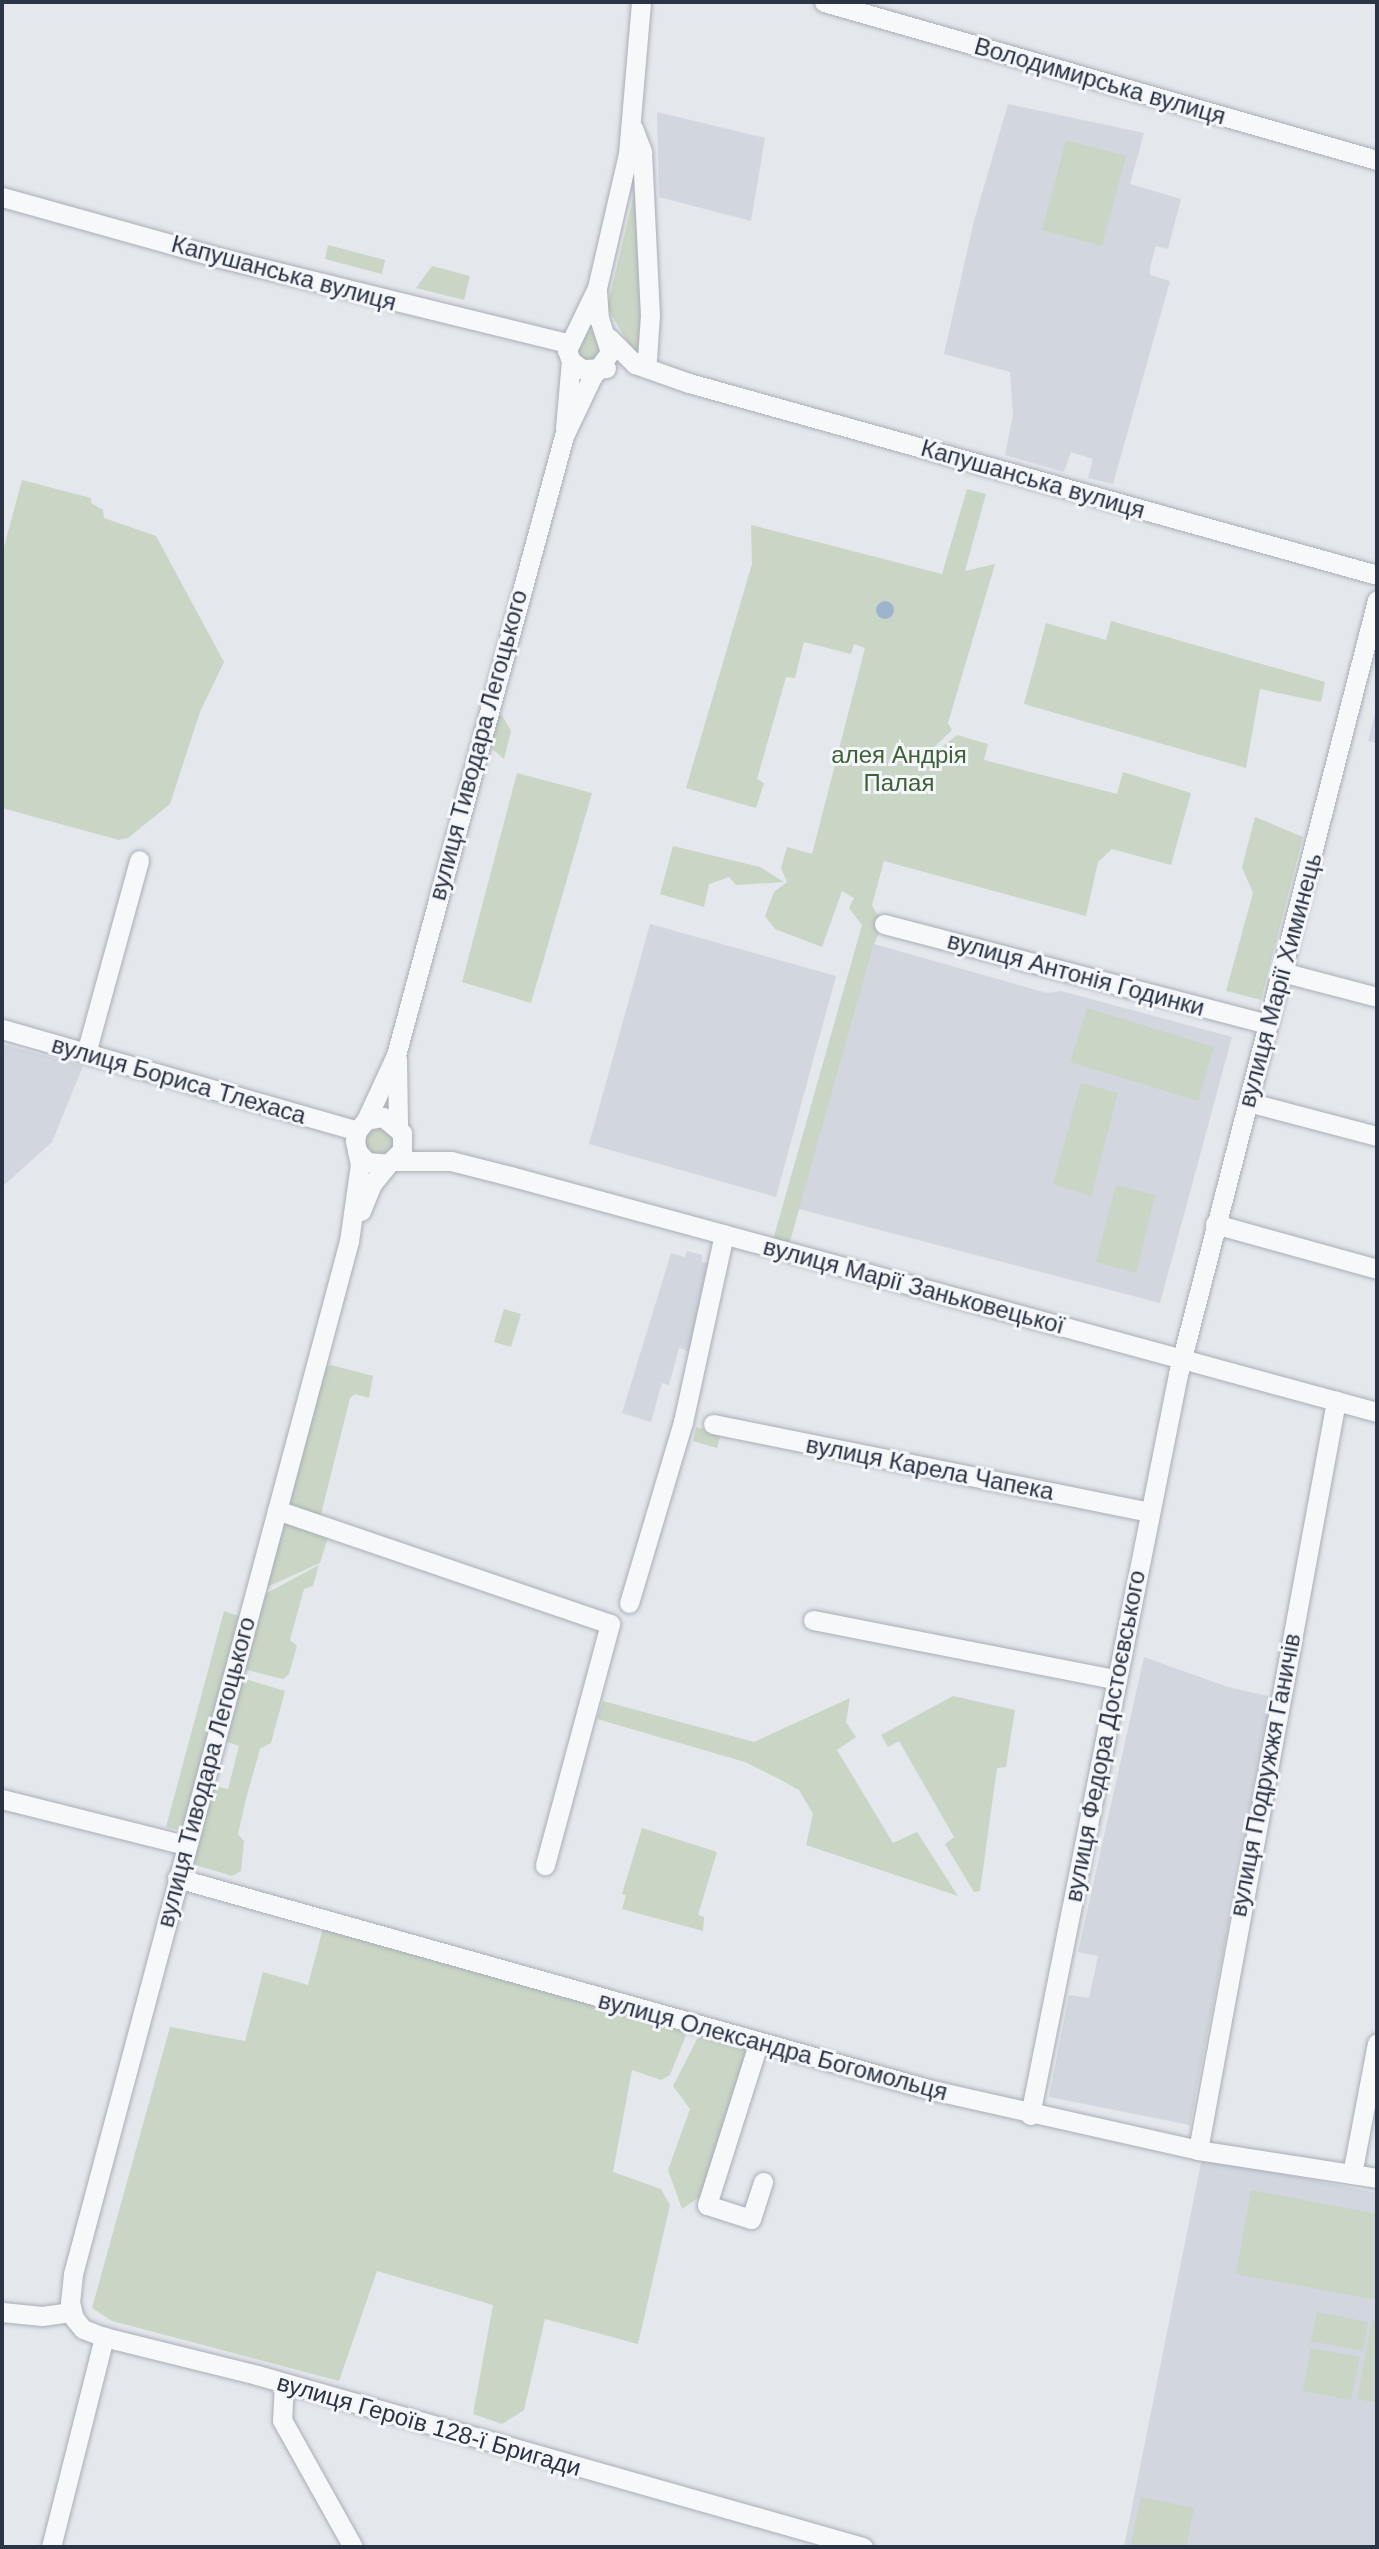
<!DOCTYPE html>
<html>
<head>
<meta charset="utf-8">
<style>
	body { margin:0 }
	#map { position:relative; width:1379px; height:2549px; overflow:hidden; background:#e4e7ec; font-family:Arial,sans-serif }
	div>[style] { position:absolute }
	.built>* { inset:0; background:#d2d6de }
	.green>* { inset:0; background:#c9d6c5 }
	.water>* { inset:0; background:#9fb4cc }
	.round { border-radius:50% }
	.roads { filter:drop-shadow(0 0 2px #a9aeb7) drop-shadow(0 0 2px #a9aeb7) }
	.minor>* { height:19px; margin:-9.5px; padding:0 9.5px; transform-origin:9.5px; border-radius:9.5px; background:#f7f8fa }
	span { translate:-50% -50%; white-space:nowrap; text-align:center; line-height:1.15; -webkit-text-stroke:6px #f4f6f9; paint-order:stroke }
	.street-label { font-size:24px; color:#2b3445 }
	.park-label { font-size:24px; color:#3f6138 }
	.frame { position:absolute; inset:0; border:4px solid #2b3445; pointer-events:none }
</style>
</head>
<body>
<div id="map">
	<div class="built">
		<div style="clip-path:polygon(1008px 104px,1144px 133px,1130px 184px,1181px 199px,1168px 249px,1156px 246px,1150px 267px,1150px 275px,1170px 281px,1113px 484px,1088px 478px,1093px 459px,1071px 452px,1064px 472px,1005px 455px,1013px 415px,1010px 372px,944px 354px,974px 221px)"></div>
		<div style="clip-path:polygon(657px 112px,765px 138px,751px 221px,659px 197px)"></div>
		<div style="clip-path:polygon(1377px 705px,1377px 743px,1368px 741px)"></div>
		<div style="clip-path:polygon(650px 924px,836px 976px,776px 1197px,589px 1144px)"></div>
		<div style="clip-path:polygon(874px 944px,1047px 993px,1061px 991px,1232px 1037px,1160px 1303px,799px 1209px)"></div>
		<div style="clip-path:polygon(2px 1044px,83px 1066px,52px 1142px,2px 1187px)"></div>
		<div style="clip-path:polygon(687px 1251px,702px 1255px,702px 1262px,709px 1263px,691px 1352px,679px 1348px,669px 1385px,662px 1383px,651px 1422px,622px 1413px,671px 1253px,685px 1257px)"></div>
		<div style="clip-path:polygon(1144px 1657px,1228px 1687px,1272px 1697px,1190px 2125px,1049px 2097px,1069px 1995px,1089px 1998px,1098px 1956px,1078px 1952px)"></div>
		<div style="clip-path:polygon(1202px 2158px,1377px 2193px,1377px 2547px,1124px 2547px)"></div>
	</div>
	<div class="green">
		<div style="clip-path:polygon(1066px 140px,1126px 156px,1102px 246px,1042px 230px)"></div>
		<div style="clip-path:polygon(636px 186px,643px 293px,638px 351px,634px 352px,607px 308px)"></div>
		<div style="clip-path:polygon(328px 245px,385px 260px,382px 274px,325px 259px)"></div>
		<div style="clip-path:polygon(432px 266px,470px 276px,464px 300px,416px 288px)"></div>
		<div style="clip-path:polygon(591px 330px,606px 351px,584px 365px,572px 342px)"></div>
		<div style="clip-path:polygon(22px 480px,91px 498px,91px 503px,103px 510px,104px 518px,156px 536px,224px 662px,200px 712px,170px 804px,128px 838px,119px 840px,2px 808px,2px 554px)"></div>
		<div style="clip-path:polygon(967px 489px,986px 494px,965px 571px,995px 564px,948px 723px,952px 730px,930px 751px,931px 756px,957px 735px,988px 744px,984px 760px,1117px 794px,1123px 772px,1191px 793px,1171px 865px,1112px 849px,1098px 862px,1086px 916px,884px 861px,872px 905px,877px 914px,886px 917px,874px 944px,789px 1245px,773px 1240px,862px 925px,849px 908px,854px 898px,842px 891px,822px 947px,775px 929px,765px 916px,774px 892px,787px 882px,781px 868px,787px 847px,812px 854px,865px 648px,854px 644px,851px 654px,804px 642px,795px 678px,786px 677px,757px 779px,764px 783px,756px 808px,686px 788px,752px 564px,751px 525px,942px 574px)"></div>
		<div style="clip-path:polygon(1111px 621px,1325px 682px,1321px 702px,1260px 689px,1246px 768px,1024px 704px,1046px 623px,1106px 640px)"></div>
		<div style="clip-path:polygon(497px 715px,502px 715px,511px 731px,504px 759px,489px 746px)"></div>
		<div style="clip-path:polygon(517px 773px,592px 793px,531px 1003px,462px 982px)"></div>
		<div style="clip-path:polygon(1255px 817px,1303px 837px,1261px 1000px,1226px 991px,1253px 893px,1242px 867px)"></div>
		<div style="clip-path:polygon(673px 846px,760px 867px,784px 882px,736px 885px,729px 877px,709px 884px,704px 907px,660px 894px)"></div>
		<div style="clip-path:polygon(1087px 1008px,1214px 1047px,1198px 1101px,1070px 1062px)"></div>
		<div style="clip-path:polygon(1081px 1083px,1118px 1093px,1091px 1196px,1053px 1184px)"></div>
		<div style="clip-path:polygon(384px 1125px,397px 1143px,387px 1157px,366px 1152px,363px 1137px,369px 1128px)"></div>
		<div style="clip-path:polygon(1116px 1185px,1155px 1195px,1136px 1273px,1096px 1262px)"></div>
		<div style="clip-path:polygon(504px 1309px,521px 1314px,511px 1347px,494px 1342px)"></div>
		<div style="clip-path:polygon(331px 1365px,373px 1376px,369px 1398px,355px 1394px,350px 1398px,320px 1518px,288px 1504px,323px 1368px)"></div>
		<div style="clip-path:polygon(696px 1427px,721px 1434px,717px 1448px,693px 1441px)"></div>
		<div style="clip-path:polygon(282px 1521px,328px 1537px,320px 1563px,265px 1588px)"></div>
		<div style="clip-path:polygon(319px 1565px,313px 1586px,304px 1589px,290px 1640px,297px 1646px,289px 1674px,283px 1679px,247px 1670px,244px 1665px,263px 1595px)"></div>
		<div style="clip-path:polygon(224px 1611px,239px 1616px,182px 1831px,166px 1827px)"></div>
		<div style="clip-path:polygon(245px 1679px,285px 1691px,271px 1743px,260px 1749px,246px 1799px,238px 1834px,244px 1841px,241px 1871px,232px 1876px,192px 1864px,214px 1786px,228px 1789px,239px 1746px,225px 1741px,240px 1681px)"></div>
		<div style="clip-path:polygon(953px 1696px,1015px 1710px,1006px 1767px,997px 1768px,980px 1891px,974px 1892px,945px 1844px,954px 1837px,899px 1741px,888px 1747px,881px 1735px)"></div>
		<div style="clip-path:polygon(850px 1698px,846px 1722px,856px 1737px,837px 1750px,893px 1843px,917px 1832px,958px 1896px,806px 1845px,813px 1814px,799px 1790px,781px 1780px,745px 1762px,597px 1719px,603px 1701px,754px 1742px)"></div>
		<div style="clip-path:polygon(642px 1828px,717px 1852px,698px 1915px,704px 1917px,703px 1931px,622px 1909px,626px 1895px,622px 1894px)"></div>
		<div style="clip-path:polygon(323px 1928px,685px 2028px,686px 2035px,670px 2075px,661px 2080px,632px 2070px,613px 2172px,661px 2189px,670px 2205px,638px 2344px,545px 2319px,524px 2410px,502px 2424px,473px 2414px,493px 2305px,377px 2271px,339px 2381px,112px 2321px,92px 2308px,170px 2027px,245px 2041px,263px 1972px,308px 1985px)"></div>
		<div style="clip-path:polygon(704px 2036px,751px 2049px,701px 2196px,682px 2209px,668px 2170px,690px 2109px,673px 2086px,697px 2039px)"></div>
		<div style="clip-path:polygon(1251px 2190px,1377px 2214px,1377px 2300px,1236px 2274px)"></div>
		<div style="clip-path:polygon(1317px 2312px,1368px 2322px,1363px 2351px,1311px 2341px)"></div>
		<div style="clip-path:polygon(1372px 2320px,1377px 2321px,1377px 2403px,1357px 2399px)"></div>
		<div style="clip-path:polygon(1311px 2348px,1360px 2357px,1351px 2400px,1303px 2391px)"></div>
		<div style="clip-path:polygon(1141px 2497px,1194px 2508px,1186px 2547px,1130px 2547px)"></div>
	</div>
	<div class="water">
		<div class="round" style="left:876px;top:601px;width:18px;height:18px"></div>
	</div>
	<div class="roads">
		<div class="minor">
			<div style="left:824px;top:2px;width:575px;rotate:15.95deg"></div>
			<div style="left:633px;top:128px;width:26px;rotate:69deg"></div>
			<div style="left:642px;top:152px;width:163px;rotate:87.2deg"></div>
			<div style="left:650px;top:315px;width:44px;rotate:93.9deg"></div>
			<div style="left:647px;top:359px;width:13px;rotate:157deg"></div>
			<div style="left:2px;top:197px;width:223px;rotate:15.6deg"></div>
			<div style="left:217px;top:257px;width:360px;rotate:13.8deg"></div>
			<div style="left:596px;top:290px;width:67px;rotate:115.8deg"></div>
			<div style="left:567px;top:350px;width:12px;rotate:70deg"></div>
			<div style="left:571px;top:361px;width:14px;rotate:36deg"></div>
			<div style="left:582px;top:369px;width:24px;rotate:-2deg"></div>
			<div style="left:609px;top:338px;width:37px;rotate:45deg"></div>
			<div style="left:635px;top:364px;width:57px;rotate:19.4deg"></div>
			<div style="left:689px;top:383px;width:714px;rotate:15.59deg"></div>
			<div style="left:565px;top:428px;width:67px;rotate:-84.9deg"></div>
			<div style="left:884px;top:924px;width:397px;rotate:14.6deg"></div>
			<div style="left:1282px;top:972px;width:98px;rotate:14.7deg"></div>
			<div style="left:2px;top:1029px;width:369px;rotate:16deg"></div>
			<div style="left:86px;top:1053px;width:200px;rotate:-74.6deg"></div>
			<div style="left:397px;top:1059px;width:67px;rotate:89.1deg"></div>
			<div style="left:1248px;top:1102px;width:133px;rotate:14.8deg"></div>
			<div style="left:366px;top:1120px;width:72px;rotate:-65.2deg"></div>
			<div style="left:396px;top:1055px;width:641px;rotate:-74.82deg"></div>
			<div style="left:564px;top:436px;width:65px;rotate:-64.6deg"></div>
			<div style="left:592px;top:377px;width:31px;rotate:-54deg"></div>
			<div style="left:610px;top:352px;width:35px;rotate:-108deg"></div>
			<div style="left:599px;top:319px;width:31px;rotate:-94deg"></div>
			<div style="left:597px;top:288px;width:138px;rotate:-77deg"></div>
			<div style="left:628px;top:154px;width:153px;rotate:-85.1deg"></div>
			<div style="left:357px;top:1151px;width:15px;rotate:48deg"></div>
			<div style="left:367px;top:1162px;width:21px;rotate:5deg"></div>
			<div style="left:388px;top:1164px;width:20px;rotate:-45deg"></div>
			<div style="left:402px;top:1150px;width:17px;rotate:-90deg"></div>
			<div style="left:402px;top:1133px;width:25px;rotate:-140deg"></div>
			<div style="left:383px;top:1117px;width:17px;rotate:170deg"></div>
			<div style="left:366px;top:1120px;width:14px;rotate:129deg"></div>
			<div style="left:357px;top:1131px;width:10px;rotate:101deg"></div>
			<div style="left:355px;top:1141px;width:24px;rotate:78deg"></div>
			<div style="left:360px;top:1164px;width:78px;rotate:98.1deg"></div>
			<div style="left:349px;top:1241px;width:1069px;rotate:104.96deg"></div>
			<div style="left:73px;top:2274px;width:28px;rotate:96deg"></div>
			<div style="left:70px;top:2302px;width:16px;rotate:76deg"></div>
			<div style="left:74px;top:2318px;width:14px;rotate:51deg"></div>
			<div style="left:83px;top:2329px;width:22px;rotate:21deg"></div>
			<div style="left:104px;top:2337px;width:158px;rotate:13.9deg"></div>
			<div style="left:257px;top:2375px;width:630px;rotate:15.85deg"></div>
			<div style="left:394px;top:1161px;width:57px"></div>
			<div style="left:451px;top:1161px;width:61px;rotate:14.3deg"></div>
			<div style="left:510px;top:1176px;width:899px;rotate:15.23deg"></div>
			<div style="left:361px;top:1211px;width:29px;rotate:-68deg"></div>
			<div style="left:372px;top:1184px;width:26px;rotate:-51deg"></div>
			<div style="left:1215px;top:1224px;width:168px;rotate:15.5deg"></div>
			<div style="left:713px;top:1424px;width:444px;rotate:11.4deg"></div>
			<div style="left:277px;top:1510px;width:352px;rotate:18.9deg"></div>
			<div style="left:610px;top:1624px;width:250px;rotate:105.1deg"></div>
			<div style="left:629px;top:1603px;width:189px;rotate:-73.4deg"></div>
			<div style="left:683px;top:1422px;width:192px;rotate:-77.7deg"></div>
			<div style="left:813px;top:1620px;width:308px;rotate:11.1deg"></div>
			<div style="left:2px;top:1799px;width:189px;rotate:14.1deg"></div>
			<div style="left:177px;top:1878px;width:780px;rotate:15.69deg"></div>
			<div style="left:928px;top:2089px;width:277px;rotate:12.7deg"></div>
			<div style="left:1198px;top:2150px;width:181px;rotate:8.9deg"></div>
			<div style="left:758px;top:2044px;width:169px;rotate:107.6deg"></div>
			<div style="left:707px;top:2205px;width:46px;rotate:17.7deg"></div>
			<div style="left:751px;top:2219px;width:39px;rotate:-72deg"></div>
			<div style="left:1030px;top:2115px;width:756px;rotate:-78.7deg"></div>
			<div style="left:1178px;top:1374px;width:799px;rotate:-75.58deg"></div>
			<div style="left:1198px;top:2150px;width:762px;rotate:-79.56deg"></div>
			<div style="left:1352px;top:2174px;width:133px;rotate:-79.2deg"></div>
			<div style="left:2px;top:2312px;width:40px;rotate:5.7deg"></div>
			<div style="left:42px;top:2316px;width:30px;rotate:-8deg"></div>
			<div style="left:284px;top:2383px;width:37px;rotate:93deg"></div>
			<div style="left:282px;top:2420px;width:145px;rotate:60.8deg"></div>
			<div style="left:51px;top:2547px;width:217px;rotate:-75.8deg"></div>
		</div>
	</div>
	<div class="street-label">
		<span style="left:1100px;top:81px;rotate:16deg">Володимирська вулиця</span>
		<span style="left:284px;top:273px;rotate:15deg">Капушанська вулиця</span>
		<span style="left:1033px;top:479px;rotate:16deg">Капушанська вулиця</span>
		<span style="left:478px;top:745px;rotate:-75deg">вулиця Тиводара Легоцького</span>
		<span style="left:1076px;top:974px;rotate:15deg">вулиця Антонія Годинки</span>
		<span style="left:1280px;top:980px;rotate:-75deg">вулиця Марії Химинець</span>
		<span style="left:179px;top:1080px;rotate:16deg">вулиця Бориса Тлехаса</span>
		<span style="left:914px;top:1286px;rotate:15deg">вулиця Марії Заньковецької</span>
		<span style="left:930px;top:1468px;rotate:11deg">вулиця Карела Чапека</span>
		<span style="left:1105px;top:1736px;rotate:-79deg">вулиця Федора Достоєвського</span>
		<span style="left:206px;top:1772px;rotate:-75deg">вулиця Тиводара Легоцького</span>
		<span style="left:1265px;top:1775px;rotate:-79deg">вулиця Подружжя Ганичів</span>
		<span style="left:773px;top:2046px;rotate:15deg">вулиця Олександра Богомольця</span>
		<span style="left:429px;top:2425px;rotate:16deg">вулиця Героїв 128-ї Бригади</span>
	</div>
	<div class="park-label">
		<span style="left:899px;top:769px">алея Андрія<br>Палая</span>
	</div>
	<div class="frame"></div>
</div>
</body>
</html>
